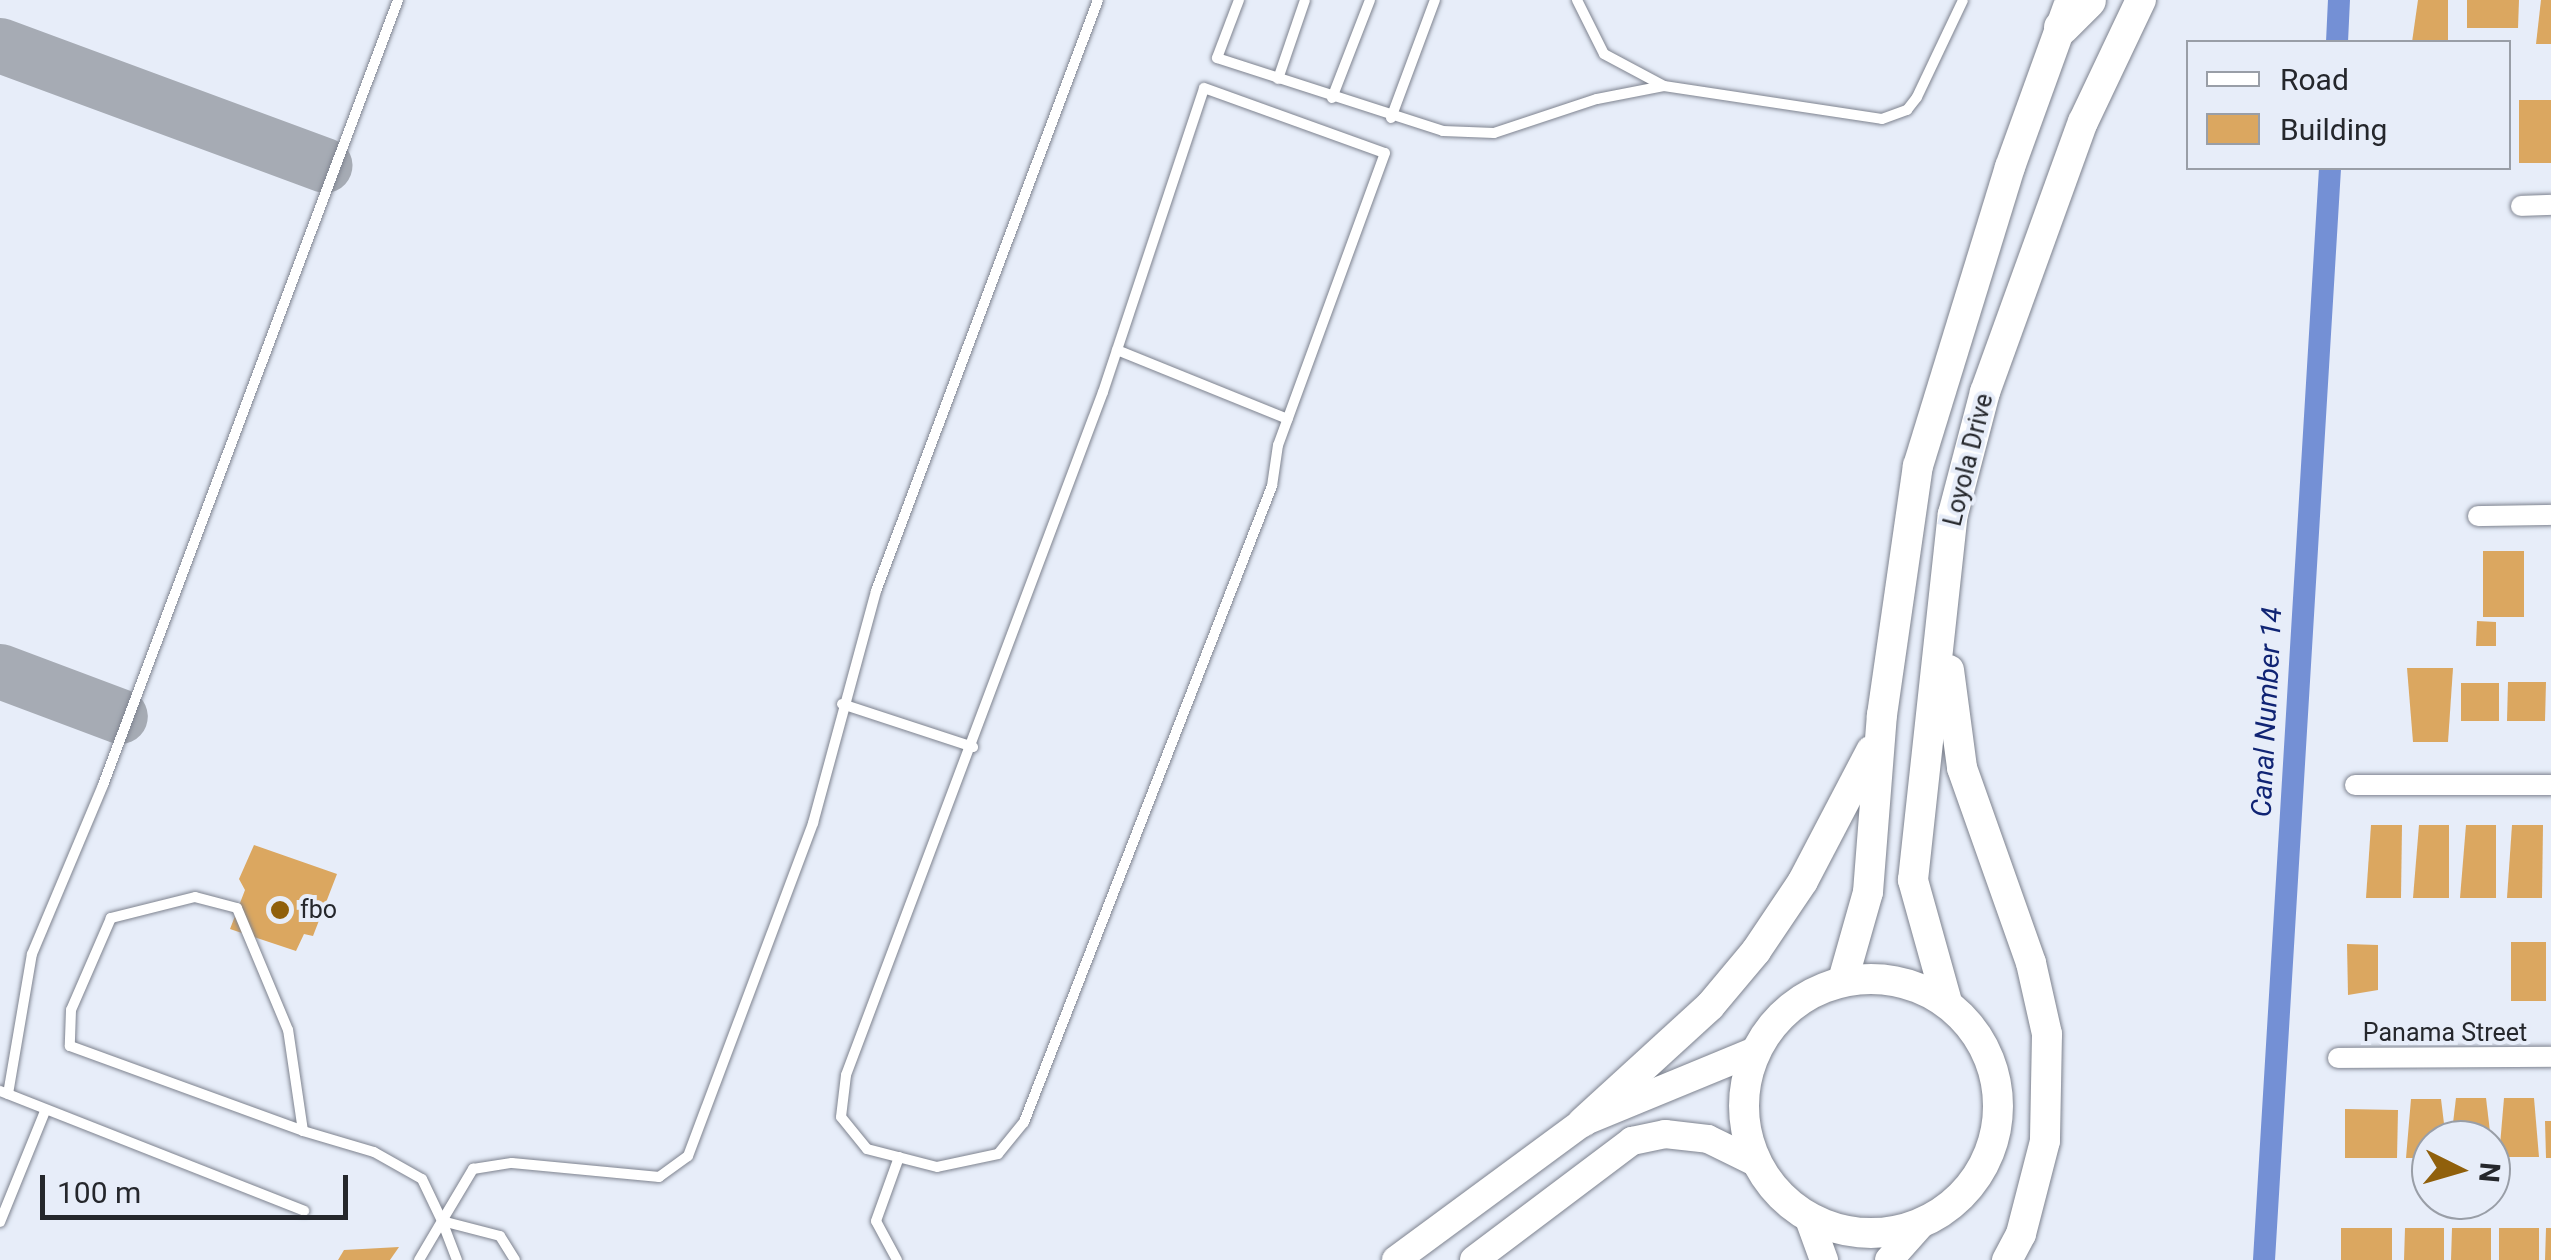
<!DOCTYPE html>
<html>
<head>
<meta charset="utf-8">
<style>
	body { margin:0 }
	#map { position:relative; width:2551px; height:1260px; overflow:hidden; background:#e7edf9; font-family:Roboto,sans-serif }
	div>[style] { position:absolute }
	.canal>* { height:22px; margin:-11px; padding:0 11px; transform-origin:11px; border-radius:11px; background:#7490d5 }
	.taxiway>* { height:55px; margin:-27.5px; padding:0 27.5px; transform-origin:27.5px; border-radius:27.5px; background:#a6abb4 }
	.building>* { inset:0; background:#dba760 }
	.roads { filter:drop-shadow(0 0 2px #7e838f) drop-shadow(0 0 2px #7e838f) }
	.service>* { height:10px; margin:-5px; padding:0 5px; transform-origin:5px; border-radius:5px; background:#fff }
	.minor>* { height:20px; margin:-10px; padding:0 10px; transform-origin:10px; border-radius:10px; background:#fff }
	.secondary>* { height:28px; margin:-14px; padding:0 14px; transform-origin:14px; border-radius:14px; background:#fff }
	.primary>* { height:30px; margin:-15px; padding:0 15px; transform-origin:15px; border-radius:15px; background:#fff }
	.primary>.ring { margin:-15px; padding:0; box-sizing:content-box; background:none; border:30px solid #fff; border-radius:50% }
	.motorway>* { height:35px; margin:-17.5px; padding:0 17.5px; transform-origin:17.5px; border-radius:17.5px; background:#fff }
	.dots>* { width:28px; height:28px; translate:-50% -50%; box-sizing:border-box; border:5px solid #e7edf9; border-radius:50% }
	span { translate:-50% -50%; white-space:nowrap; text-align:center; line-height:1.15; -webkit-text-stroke:8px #e7edf9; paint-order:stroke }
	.street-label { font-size:25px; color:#25272c }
	.poi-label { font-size:25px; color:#25272c }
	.left { translate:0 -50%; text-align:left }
	.water-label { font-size:28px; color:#102474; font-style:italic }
	.legend { position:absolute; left:2186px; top:40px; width:325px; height:130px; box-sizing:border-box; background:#e7edf9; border:2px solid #999ea7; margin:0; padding:12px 18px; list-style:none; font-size:30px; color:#25272c }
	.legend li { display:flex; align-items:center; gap:20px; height:50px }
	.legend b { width:50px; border:2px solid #999ea7 }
	.north { position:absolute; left:2411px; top:1120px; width:100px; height:100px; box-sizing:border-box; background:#e7edf9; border:2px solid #999ea7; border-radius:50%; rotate:95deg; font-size:28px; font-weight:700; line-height:40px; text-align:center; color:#25272c }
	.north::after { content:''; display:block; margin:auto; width:35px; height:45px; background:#90600c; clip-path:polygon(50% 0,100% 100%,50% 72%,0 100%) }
	.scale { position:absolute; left:40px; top:1175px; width:308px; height:45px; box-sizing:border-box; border:5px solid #25272c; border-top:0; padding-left:12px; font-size:30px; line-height:35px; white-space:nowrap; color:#25272c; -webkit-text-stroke:8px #e7edf9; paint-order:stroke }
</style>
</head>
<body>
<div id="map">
	<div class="canal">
		<div style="left:2337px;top:42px;width:42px;rotate:-87.3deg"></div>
		<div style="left:2264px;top:1260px;width:1094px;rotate:-86.54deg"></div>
	</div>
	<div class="taxiway">
		<div style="left:0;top:45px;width:346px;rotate:20.3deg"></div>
		<div style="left:0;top:671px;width:128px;rotate:20.6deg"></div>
	</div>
	<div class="building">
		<div style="clip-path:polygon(2418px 0,2448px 0,2448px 42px,2412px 42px)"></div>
		<div style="clip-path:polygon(2467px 0,2519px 0,2518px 28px,2467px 28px)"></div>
		<div style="clip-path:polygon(2541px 0,2551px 0,2551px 44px,2536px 44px)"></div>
		<div style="clip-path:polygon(2519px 100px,2551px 100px,2551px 163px,2519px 163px)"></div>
		<div style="clip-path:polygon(2483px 551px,2524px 551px,2524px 617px,2483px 617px)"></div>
		<div style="clip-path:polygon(2477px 621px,2496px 622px,2496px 646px,2476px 646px)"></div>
		<div style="clip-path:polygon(2407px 668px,2453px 668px,2448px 742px,2413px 742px)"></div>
		<div style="clip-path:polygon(2508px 682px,2546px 682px,2545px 721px,2507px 721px)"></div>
		<div style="clip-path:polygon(2461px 683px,2499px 683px,2499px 721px,2461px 721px)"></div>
		<div style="clip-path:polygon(2371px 825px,2402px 825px,2401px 898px,2366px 898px)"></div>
		<div style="clip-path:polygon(2419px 825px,2449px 825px,2449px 898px,2413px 898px)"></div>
		<div style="clip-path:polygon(2466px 825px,2496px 825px,2496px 898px,2460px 898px)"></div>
		<div style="clip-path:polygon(2512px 825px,2543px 825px,2542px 898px,2507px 898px)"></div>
		<div style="clip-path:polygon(254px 845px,337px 874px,313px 936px,304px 934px,296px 951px,230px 929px,245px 890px,239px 879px)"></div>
		<div style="clip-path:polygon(2511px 942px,2546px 942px,2546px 1001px,2511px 1001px)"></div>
		<div style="clip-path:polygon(2347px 944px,2378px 945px,2378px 990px,2348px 995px)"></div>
		<div style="clip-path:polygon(2456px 1098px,2486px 1098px,2491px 1140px,2451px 1140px)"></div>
		<div style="clip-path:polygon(2504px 1098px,2534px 1098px,2539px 1157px,2499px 1157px)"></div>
		<div style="clip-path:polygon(2411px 1099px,2441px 1099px,2446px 1140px,2431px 1140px,2431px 1158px,2406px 1158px)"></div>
		<div style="clip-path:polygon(2345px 1109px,2398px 1110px,2397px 1158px,2345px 1158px)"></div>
		<div style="clip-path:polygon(2545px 1121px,2551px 1121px,2551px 1158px,2546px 1158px)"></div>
		<div style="clip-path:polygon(2341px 1228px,2392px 1228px,2392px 1260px,2341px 1260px)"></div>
		<div style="clip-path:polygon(2405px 1228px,2444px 1228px,2444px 1260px,2404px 1260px)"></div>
		<div style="clip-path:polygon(2452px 1228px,2491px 1228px,2491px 1260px,2451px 1260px)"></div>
		<div style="clip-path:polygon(2499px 1228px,2539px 1228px,2539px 1260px,2499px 1260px)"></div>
		<div style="clip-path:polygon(2546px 1228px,2551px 1228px,2551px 1260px,2545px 1260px)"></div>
		<div style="clip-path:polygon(399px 1247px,390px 1260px,338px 1260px,344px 1250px)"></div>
	</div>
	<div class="roads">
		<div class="service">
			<div style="left:1239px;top:0;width:62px;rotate:110.8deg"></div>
			<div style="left:1217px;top:58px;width:237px;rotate:17.9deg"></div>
			<div style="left:1443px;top:131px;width:51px;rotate:2.2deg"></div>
			<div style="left:1494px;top:133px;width:108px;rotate:-18.3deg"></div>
			<div style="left:1597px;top:99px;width:68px;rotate:-11deg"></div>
			<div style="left:1577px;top:0;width:60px;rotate:63.4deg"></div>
			<div style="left:1604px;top:54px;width:68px;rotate:28.1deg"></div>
			<div style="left:1664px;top:86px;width:220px;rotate:8.6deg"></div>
			<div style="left:1882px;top:119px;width:27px;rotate:-20deg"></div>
			<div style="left:1907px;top:110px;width:16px;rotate:-52deg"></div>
			<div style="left:1917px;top:97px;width:107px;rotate:-64.6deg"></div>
			<div style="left:1278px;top:79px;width:83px;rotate:-71.1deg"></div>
			<div style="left:1204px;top:88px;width:192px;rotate:19.8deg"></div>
			<div style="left:1385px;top:153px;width:311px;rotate:110.1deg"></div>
			<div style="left:1278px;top:445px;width:41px;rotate:98.3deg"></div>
			<div style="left:1272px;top:486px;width:683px;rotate:111.3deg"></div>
			<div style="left:1024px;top:1122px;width:41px;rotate:129.1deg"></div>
			<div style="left:998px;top:1154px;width:62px;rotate:168deg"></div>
			<div style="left:937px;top:1167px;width:72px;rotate:-165.6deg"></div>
			<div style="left:867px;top:1149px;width:41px;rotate:-129.1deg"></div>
			<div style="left:841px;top:1117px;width:42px;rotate:-83.2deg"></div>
			<div style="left:846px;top:1075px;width:730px;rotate:-69.38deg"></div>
			<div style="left:1103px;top:392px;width:320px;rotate:-71.6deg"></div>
			<div style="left:1332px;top:98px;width:105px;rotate:-68.8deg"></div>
			<div style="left:1391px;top:118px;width:126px;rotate:-69.6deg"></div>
			<div style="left:1117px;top:350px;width:184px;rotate:22deg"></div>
			<div style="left:842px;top:704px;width:138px;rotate:18.2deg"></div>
			<div style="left:0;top:1091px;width:327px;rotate:21.5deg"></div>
			<div style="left:8px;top:1094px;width:142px;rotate:-80.3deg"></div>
			<div style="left:32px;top:954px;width:183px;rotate:-67.2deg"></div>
			<div style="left:103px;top:785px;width:839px;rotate:-69.4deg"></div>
			<div style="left:303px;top:1131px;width:102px;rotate:-98.4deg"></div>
			<div style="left:288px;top:1030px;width:132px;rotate:-112.7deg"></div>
			<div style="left:237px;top:908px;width:43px;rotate:-165.3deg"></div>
			<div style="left:195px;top:897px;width:87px;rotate:166deg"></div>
			<div style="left:111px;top:918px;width:100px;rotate:113.5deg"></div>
			<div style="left:71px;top:1010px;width:36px;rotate:92deg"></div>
			<div style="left:70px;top:1046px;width:248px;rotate:20deg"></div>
			<div style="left:303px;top:1131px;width:74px;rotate:16.5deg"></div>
			<div style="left:374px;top:1152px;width:55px;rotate:29.4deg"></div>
			<div style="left:422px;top:1179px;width:47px;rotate:64.5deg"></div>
			<div style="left:442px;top:1221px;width:61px;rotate:-59.2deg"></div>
			<div style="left:473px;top:1169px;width:39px;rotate:-9deg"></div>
			<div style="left:512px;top:1163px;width:148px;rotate:5.4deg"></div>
			<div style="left:659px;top:1177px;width:36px;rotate:-36deg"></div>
			<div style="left:688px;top:1156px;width:356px;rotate:-69.4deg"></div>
			<div style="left:813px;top:823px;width:240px;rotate:-74.8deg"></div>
			<div style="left:876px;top:591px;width:631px;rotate:-69.41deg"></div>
			<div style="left:442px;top:1221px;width:60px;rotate:14.5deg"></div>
			<div style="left:500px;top:1236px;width:28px;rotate:58deg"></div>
			<div style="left:442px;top:1221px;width:42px;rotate:69deg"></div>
			<div style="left:0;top:1222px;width:120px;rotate:-67.9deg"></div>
			<div style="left:419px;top:1260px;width:45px;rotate:-59.5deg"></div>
			<div style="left:897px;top:1260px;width:44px;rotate:-118.3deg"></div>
			<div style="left:876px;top:1221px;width:68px;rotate:-70.2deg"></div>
		</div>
		<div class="minor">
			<div style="left:2521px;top:206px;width:30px;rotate:-2deg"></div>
			<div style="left:2478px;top:516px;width:73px;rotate:-0.8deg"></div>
			<div style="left:2355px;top:785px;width:196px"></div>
			<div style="left:2338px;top:1058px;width:213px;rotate:-0.3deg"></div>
		</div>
		<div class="secondary">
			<div style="left:1809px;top:1219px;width:44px;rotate:69.9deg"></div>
			<div style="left:1396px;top:1260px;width:232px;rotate:-36.4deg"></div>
			<div style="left:1583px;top:1122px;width:186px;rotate:-22.4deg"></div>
			<div style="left:1474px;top:1260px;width:198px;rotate:-37deg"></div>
			<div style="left:1632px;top:1141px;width:34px;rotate:-12deg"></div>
			<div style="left:1665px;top:1134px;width:43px;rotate:6.6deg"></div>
			<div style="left:1708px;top:1139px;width:55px;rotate:26.1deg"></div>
			<div style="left:1889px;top:1260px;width:48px;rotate:-48.4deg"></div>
		</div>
		<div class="primary">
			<div style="left:1949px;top:670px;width:99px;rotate:82.4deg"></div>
			<div style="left:1962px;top:768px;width:207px;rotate:70.5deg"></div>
			<div style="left:2031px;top:963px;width:73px;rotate:77.3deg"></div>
			<div style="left:2047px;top:1034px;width:107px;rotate:91.1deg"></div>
			<div style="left:2045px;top:1141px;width:96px;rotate:104.5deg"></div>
			<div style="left:2021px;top:1234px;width:30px;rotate:118deg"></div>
			<div class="ring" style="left:1744px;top:979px;width:224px;height:224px"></div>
			<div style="left:1843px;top:980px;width:91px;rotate:-74.1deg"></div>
			<div style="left:1868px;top:892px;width:178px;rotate:-85.5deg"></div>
			<div style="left:1882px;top:715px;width:252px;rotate:-81.8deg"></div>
			<div style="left:1918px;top:466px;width:313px;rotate:-72.9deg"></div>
			<div style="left:2010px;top:167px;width:170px;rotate:-70.1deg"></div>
			<div style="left:1947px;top:1002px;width:127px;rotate:-105.6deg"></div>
			<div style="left:1913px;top:880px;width:368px;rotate:-83.8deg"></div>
			<div style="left:1953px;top:514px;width:126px;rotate:-75.3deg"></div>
			<div style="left:1985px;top:392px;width:287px;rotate:-70.1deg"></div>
			<div style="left:2083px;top:122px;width:135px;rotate:-64.6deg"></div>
			<div style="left:1583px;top:1122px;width:172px;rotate:-42.4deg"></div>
			<div style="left:1710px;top:1006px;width:72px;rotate:-50.1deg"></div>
			<div style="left:1756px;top:951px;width:84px;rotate:-56.1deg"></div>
			<div style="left:1803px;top:881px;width:147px;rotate:-62.4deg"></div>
		</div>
		<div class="motorway">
			<div style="left:2061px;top:27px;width:38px;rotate:-45deg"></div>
		</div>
	</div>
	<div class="dots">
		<div style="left:280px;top:910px;background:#90600c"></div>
	</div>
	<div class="street-label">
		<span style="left:1969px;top:460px;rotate:-76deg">Loyola Drive</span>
		<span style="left:2445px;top:1033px">Panama Street</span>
	</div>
	<div class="poi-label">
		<span class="left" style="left:300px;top:910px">fbo</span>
	</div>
	<div class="water-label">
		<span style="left:2267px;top:712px;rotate:-87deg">Canal Number 14</span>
	</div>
	<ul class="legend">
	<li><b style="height:12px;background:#fff"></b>Road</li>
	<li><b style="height:28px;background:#dba760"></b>Building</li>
	</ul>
	<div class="north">N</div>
	<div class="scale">100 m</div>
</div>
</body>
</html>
